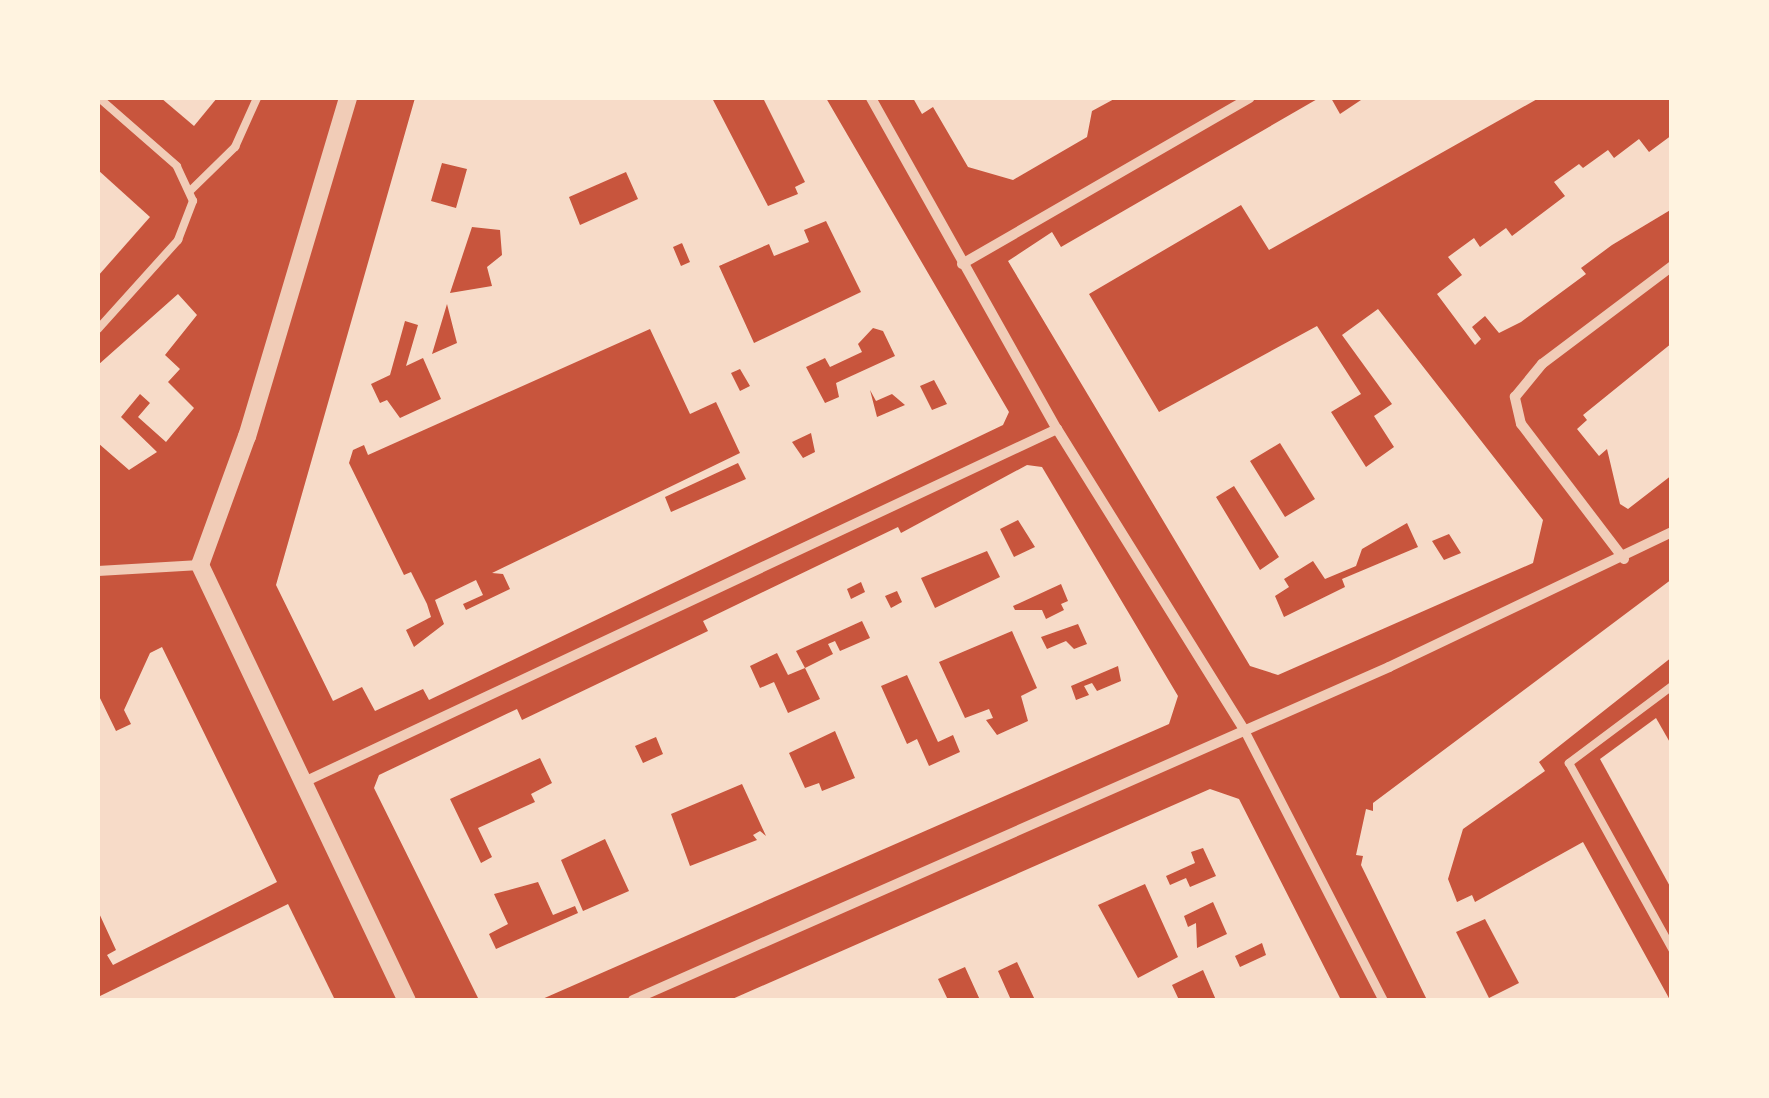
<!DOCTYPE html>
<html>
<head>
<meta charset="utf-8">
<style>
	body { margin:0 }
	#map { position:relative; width:1769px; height:1098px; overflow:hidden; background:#c8553d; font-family:Montserrat,sans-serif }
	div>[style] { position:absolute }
	.building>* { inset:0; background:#f7dbc8 }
	.service>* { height:8px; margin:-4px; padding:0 4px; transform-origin:4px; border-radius:4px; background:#f1ccb7 }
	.pedestrian>* { height:9px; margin:-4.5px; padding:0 4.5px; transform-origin:4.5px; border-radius:4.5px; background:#f1ccb7 }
	.minor>* { height:10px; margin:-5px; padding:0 5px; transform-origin:5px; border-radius:5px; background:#f1ccb7 }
	.tertiary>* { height:18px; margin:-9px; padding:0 9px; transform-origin:9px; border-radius:9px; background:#f1ccb7 }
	span { translate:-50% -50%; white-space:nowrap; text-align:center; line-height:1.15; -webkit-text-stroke:8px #fff3e0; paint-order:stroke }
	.frame { position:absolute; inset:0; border:100px solid #fff3e0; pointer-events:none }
</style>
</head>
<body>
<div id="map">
	<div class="building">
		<div style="clip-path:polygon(161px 98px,217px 98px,194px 126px)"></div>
		<div style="clip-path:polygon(evenodd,415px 98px,712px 98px,768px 206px,798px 194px,795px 187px,805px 182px,763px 98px,826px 98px,1009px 412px,1003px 425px,429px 700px,423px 689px,375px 711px,362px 687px,333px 701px,276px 585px,415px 98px,442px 163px,467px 169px,456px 208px,431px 201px,442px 163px,415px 98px,626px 172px,638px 199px,580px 225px,569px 197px,626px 172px,415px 98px,826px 221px,861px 292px,754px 343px,719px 266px,769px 244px,774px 256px,809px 242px,804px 230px,826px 221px,415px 98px,472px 227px,500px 230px,502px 255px,487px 267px,492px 286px,450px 293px,472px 227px,415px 98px,682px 243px,690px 262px,681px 266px,673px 247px,682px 243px,415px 98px,447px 304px,457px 343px,432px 354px,447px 304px,415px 98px,405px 321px,418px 325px,406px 366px,423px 358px,441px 399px,400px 418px,387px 400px,380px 403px,371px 384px,390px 375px,405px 321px,415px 98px,873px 328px,883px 331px,895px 356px,836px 383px,839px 397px,825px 403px,806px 367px,825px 358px,830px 367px,862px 352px,858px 344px,873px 328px,415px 98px,650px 329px,690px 414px,716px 402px,740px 453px,492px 573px,503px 574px,510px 589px,466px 610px,463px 604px,483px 595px,476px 580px,435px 600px,444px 624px,414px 647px,406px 630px,431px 617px,427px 604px,411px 572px,404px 575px,349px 463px,353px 450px,364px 445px,368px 455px,650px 329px,415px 98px,740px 369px,750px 386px,740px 391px,731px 373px,740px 369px,415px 98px,934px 380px,947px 404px,932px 410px,920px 386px,934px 380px,415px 98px,870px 390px,876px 401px,892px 394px,905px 405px,877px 417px,870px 390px,415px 98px,811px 433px,815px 452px,803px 458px,792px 442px,811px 433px,415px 98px,738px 463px,746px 479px,671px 512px,665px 497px,738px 463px)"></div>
		<div style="clip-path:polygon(913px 98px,1116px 98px,1092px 111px,1087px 137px,1013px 180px,968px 167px,933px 107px,922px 114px)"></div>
		<div style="clip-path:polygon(evenodd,1319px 98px,1331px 98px,1340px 114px,1364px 98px,1539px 98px,1269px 250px,1241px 205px,1089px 294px,1159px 412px,1317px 326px,1361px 394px,1331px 412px,1366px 467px,1394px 447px,1374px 416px,1392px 404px,1342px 335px,1378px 309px,1543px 520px,1533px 563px,1278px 675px,1250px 666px,1008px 261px,1052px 232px,1061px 247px,1319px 98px,1280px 443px,1315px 499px,1285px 517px,1250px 461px,1280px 443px,1319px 98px,1234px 486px,1279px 557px,1260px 570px,1216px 497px,1234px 486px,1319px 98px,1407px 523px,1418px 547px,1342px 579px,1345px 587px,1284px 617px,1275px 596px,1289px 587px,1284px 579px,1313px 561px,1325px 579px,1356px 566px,1362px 549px,1407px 523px,1319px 98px,1449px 534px,1461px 553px,1444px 560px,1432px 541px,1449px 534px)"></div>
		<div style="clip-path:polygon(1672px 135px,1672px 209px,1612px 245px,1581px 268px,1586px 274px,1521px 322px,1499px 333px,1485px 316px,1472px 327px,1481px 339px,1475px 345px,1437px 294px,1462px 275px,1448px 257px,1474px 238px,1480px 247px,1506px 228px,1512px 236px,1565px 196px,1554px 182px,1579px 164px,1583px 168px,1608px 150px,1614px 158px,1639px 139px,1649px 152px)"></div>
		<div style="clip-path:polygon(98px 170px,150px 217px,98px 276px)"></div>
		<div style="clip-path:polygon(178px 294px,197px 315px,165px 355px,180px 369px,168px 382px,194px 408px,166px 442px,138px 417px,150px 403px,140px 394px,121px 417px,157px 452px,129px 470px,98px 443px,98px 365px)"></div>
		<div style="clip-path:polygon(1672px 343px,1672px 475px,1628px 509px,1620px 504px,1607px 449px,1599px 456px,1577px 429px,1587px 420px,1583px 415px)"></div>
		<div style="clip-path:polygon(evenodd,1027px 465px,1042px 467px,1178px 696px,1169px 724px,540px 1000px,479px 1000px,374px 788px,379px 775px,517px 709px,522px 720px,708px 631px,703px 621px,898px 527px,901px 533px,1027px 465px,1018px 520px,1035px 547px,1014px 557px,1000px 529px,1018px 520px,1027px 465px,987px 551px,1000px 577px,935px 608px,921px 578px,987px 551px,1027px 465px,861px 582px,865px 592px,851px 599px,847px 589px,861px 582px,1027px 465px,1061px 584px,1068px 601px,1061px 604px,1064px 610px,1046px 619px,1042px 610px,1015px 610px,1013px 606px,1061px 584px,1027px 465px,897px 591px,902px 602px,891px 608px,885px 596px,897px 591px,1027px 465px,862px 621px,870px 638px,840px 651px,835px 641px,828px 644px,833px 654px,805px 668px,820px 699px,788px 713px,774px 682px,760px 688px,750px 666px,777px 653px,788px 675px,805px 668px,796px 651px,862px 621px,1027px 465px,1078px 624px,1087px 644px,1074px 649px,1066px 641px,1047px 649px,1041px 637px,1078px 624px,1027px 465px,1012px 631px,1037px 688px,1021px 696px,1028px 721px,997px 735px,986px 720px,993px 718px,989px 709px,965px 718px,939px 662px,1012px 631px,1027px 465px,1118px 666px,1121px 681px,1097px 691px,1092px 683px,1084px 686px,1089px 695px,1076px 700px,1071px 686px,1118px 666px,1027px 465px,907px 675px,938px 742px,953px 735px,960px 752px,929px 766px,917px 739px,907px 744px,881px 686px,907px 675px,1027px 465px,835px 731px,855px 778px,822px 791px,819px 783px,805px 788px,789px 753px,835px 731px,1027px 465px,656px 737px,663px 754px,643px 763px,635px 746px,656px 737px,1027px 465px,540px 758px,552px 783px,531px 794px,535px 802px,478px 828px,492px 857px,481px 863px,450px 799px,540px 758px,1027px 465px,742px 784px,766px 836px,760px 831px,753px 835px,757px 840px,690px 866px,671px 814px,742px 784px,1027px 465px,605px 839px,629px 891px,583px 911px,561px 860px,605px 839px,1027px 465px,538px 882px,553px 915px,575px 906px,578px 913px,496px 949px,489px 934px,508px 924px,494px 894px,538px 882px)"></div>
		<div style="clip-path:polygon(evenodd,1672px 579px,1672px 657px,1539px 762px,1545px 771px,1463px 829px,1448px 879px,1457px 902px,1472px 895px,1475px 902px,1583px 842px,1670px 1000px,1427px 1000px,1361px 865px,1363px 856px,1356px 855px,1366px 809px,1373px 811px,1373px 803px,1672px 579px,1485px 919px,1519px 983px,1489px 998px,1456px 932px,1485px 919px)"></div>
		<div style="clip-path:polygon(162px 647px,277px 882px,113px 965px,107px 955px,116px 950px,98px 911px,98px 694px,116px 731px,131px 724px,124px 710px,150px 653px)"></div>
		<div style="clip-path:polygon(1656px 718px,1672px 746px,1672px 890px,1600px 759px)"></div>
		<div style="clip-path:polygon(evenodd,1210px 789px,1239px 799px,1341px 1000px,1216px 1000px,1203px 970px,1172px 985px,1179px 1000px,1035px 1000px,1017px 962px,998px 971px,1011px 1000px,980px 1000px,965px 967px,938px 979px,948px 1000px,730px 1000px,1210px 789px,1203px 848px,1216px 876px,1190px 887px,1186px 878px,1170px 885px,1166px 876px,1195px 863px,1191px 852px,1203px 848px,1210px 789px,1145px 884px,1178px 957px,1138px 978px,1098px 905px,1145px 884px,1210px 789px,1213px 902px,1227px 934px,1197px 948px,1196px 923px,1188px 927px,1184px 916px,1213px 902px,1210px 789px,1262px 943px,1266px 955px,1240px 967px,1235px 956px,1262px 943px)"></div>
		<div style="clip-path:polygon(288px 904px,335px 1000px,98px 1000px,98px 997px)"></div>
	</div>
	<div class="service">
		<div style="left:191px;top:190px;width:62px;rotate:-44.3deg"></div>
		<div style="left:235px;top:147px;width:54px;rotate:-65.8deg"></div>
		<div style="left:98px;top:329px;width:120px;rotate:-48deg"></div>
		<div style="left:178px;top:240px;width:42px;rotate:-69deg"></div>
		<div style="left:193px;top:201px;width:38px;rotate:-115deg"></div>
		<div style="left:177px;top:166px;width:103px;rotate:-138.9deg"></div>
		<div style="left:1672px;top:686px;width:129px;rotate:143.2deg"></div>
		<div style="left:1569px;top:763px;width:213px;rotate:61deg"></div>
	</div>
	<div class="pedestrian">
		<div style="left:1244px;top:730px;width:304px;rotate:62.8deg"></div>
	</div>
	<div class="minor">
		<div style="left:871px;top:98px;width:380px;rotate:60.7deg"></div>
		<div style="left:1057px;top:429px;width:354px;rotate:58.1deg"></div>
		<div style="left:962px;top:264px;width:332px;rotate:-30deg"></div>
		<div style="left:1624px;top:559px;width:170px;rotate:-127.3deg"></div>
		<div style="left:1521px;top:424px;width:28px;rotate:-103deg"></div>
		<div style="left:1515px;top:397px;width:43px;rotate:-50.7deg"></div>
		<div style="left:1542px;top:364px;width:163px;rotate:-37deg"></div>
		<div style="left:98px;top:571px;width:102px;rotate:-3.4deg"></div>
		<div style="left:302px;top:783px;width:834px;rotate:-25.12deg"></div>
		<div style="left:633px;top:1000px;width:826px;rotate:-23.77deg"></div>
		<div style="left:1389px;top:667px;width:314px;rotate:-25.5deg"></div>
	</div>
	<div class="tertiary">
		<div style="left:348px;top:98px;width:353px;rotate:106.6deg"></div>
		<div style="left:247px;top:436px;width:137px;rotate:110deg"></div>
		<div style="left:200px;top:565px;width:482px;rotate:64.6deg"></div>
	</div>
	<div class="frame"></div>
</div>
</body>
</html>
